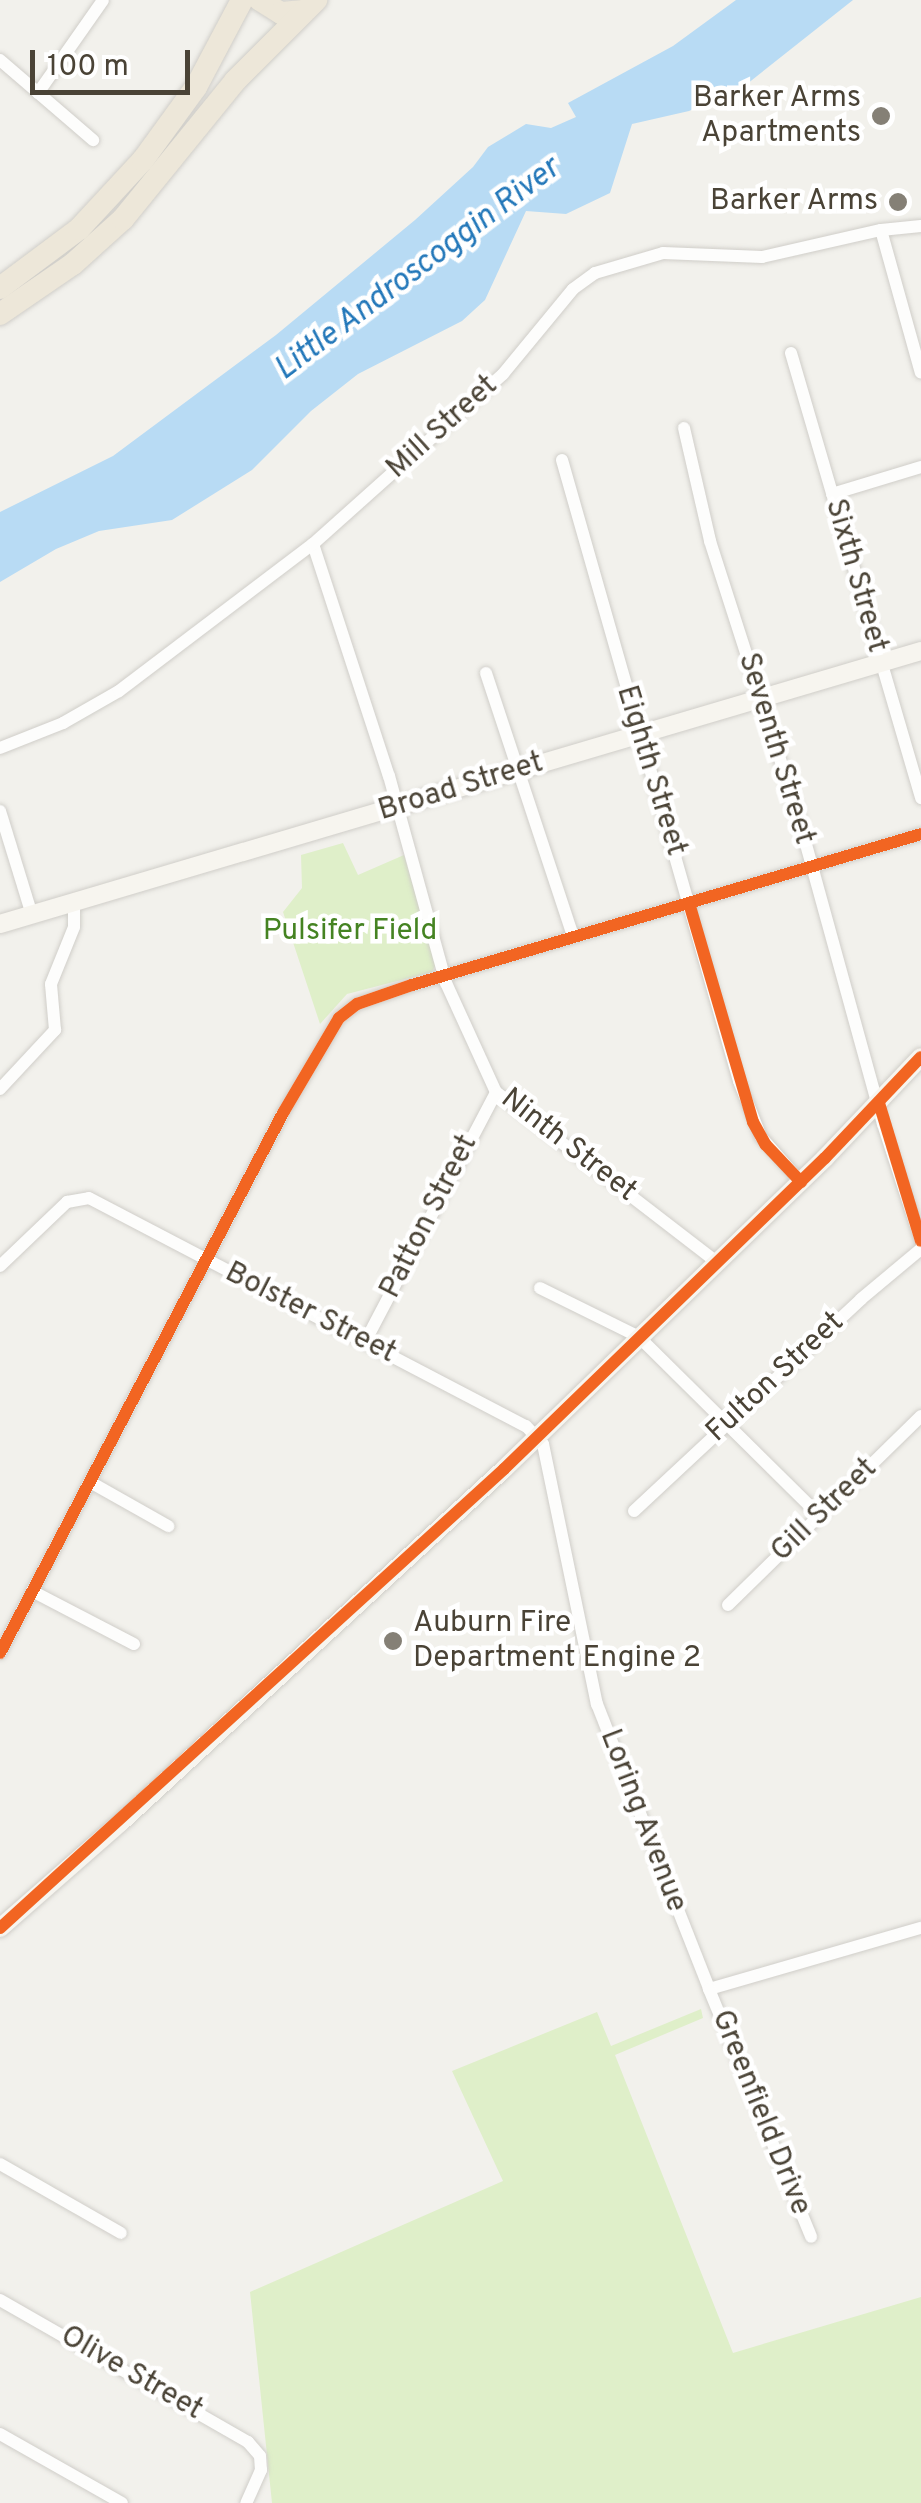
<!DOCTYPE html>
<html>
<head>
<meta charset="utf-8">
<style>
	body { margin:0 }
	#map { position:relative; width:921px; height:2503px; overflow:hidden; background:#f2f1ec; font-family:Overpass,sans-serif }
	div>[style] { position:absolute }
	.green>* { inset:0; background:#dfefc9 }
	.water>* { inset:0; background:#b8dbf4 }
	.roads { filter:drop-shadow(0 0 2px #d0cec9) drop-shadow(0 0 2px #d0cec9) }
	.street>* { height:12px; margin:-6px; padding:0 6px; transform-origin:6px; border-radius:6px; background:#fdfdfc }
	.secondary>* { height:18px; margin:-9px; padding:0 9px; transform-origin:9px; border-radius:9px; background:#f7f5ef }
	.highway>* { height:22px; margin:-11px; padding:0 11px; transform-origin:11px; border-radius:11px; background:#ede7d9 }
	.bus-1>* { height:12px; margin:-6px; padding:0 6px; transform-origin:6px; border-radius:6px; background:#f26522 }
	.dots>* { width:28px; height:28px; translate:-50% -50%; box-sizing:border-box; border:5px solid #fff; border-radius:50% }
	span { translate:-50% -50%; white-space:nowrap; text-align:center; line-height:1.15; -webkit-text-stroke:9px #fff; paint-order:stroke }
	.poi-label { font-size:30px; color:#4a4336 }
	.right { translate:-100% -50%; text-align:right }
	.left { translate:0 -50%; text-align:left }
	.street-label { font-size:30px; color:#4a4336 }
	.park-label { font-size:30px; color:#458322 }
	.water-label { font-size:32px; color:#2277b9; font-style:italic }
	.scale { position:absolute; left:30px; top:50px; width:160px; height:45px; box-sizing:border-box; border:5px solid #4a4336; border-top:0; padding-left:12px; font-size:30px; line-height:35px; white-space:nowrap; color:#4a4336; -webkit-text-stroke:8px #fff; paint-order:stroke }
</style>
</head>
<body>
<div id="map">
	<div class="green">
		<div style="clip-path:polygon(343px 843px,358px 875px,404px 855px,436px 964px,432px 972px,347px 994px,320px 1024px,283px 912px,302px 888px,301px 855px)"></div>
		<div style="clip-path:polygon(701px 2009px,703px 2018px,615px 2055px,733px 2353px,921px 2297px,921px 2503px,272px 2503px,250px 2292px,503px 2181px,452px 2071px,597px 2012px,611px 2046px)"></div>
	</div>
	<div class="water">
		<div style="clip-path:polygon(736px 0,853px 0,747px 84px,689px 111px,632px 124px,610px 193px,566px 214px,526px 211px,485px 300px,462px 321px,358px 374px,311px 411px,252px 470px,172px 520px,99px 531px,56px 549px,0 582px,0 512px,113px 456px,276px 335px,415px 220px,473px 167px,488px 147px,526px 124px,551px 128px,576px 117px,568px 103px,673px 46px)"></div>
	</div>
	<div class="roads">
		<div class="street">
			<div style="left:0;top:60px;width:123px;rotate:40.7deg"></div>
			<div style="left:38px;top:93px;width:113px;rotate:-55deg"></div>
			<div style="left:881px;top:230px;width:148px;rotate:74.4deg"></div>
			<div style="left:791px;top:353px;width:464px;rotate:73.7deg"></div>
			<div style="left:684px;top:428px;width:116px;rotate:77deg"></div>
			<div style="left:710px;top:541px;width:292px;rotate:72.2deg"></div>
			<div style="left:799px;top:819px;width:316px;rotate:74.6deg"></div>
			<div style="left:883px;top:1124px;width:123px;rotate:72deg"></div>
			<div style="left:562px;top:460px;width:646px;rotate:74.09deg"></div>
			<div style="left:739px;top:1081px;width:60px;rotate:68.6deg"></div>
			<div style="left:761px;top:1137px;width:60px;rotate:48.4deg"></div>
			<div style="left:832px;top:494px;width:93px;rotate:-16.9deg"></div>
			<div style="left:313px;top:544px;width:244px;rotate:71.9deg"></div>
			<div style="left:389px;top:776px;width:215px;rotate:74.6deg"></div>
			<div style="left:446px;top:983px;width:120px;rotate:65.4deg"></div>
			<div style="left:496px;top:1092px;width:279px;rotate:37.6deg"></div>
			<div style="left:486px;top:673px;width:277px;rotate:71.7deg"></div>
			<div style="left:0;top:748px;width:68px;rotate:-21.6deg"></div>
			<div style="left:63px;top:723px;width:64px;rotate:-29.7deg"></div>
			<div style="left:119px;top:691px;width:243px;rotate:-37.2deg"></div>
			<div style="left:313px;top:544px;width:255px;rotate:-41.8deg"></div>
			<div style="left:503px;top:374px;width:110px;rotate:-50.5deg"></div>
			<div style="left:573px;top:289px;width:27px;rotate:-36deg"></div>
			<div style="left:595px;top:273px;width:71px;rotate:-16.4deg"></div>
			<div style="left:663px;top:253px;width:99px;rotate:2.3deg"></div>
			<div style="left:762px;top:257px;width:122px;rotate:-12.8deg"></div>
			<div style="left:881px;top:230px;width:40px;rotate:-5.7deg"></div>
			<div style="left:0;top:811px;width:109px;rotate:72.9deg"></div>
			<div style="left:0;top:1089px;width:81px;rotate:-47deg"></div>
			<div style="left:55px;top:1030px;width:46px;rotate:-95deg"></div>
			<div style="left:51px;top:984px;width:61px;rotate:-68deg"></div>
			<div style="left:74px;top:927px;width:26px;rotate:-90deg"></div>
			<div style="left:0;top:1266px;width:93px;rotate:-43.7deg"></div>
			<div style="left:67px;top:1202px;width:22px;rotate:-10deg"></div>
			<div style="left:89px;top:1198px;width:493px;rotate:27.6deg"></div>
			<div style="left:526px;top:1426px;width:25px;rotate:47deg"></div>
			<div style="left:543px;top:1444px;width:266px;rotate:78.3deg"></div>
			<div style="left:597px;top:1704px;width:306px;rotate:68.5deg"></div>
			<div style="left:709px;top:1989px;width:221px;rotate:-16.1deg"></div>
			<div style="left:540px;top:1288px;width:110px;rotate:26.3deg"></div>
			<div style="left:639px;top:1337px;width:255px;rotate:44.7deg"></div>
			<div style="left:365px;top:1342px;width:282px;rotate:-62.3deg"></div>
			<div style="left:90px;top:1482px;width:90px;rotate:29.4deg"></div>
			<div style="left:634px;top:1511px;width:311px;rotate:-43deg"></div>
			<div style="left:861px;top:1299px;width:78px;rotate:-39.8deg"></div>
			<div style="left:32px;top:1591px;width:115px;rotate:27.5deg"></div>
			<div style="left:728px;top:1605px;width:270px;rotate:-44.4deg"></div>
			<div style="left:0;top:1653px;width:610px;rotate:-62.34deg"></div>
			<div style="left:283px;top:1113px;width:110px;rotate:-59.5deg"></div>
			<div style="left:339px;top:1018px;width:23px;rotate:-38deg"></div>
			<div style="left:357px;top:1004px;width:58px;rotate:-19.1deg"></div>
			<div style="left:412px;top:985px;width:531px;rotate:-16.52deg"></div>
			<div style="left:709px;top:1989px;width:268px;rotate:67.6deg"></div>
			<div style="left:0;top:2164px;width:139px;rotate:29.7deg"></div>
			<div style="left:0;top:2300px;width:286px;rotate:29.8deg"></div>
			<div style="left:248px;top:2442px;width:18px;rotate:49deg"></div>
			<div style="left:260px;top:2456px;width:14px;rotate:86deg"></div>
			<div style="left:261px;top:2470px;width:36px;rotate:114deg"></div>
			<div style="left:0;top:2434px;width:140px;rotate:29.5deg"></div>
		</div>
		<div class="secondary">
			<div style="left:0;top:924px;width:961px;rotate:-16.51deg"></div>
			<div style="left:0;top:1928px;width:159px;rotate:-41.2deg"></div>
			<div style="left:120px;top:1823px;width:522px;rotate:-42.67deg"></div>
			<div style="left:504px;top:1469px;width:447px;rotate:-44.1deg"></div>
			<div style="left:825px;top:1158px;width:139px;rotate:-46.5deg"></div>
		</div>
		<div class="highway">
			<div style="left:260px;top:0;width:25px;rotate:32deg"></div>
			<div style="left:281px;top:13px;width:23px;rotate:-5deg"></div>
			<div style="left:0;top:288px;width:99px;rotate:-36.8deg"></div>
			<div style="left:79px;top:229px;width:94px;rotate:-47.2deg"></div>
			<div style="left:143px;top:160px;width:90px;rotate:-54deg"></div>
			<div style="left:196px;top:87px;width:98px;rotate:-62.1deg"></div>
			<div style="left:0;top:314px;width:88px;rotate:-34.4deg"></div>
			<div style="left:73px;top:264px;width:67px;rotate:-42deg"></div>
			<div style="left:123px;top:219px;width:178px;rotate:-50.9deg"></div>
			<div style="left:235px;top:81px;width:115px;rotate:-45deg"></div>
		</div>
	</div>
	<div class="bus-1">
		<div style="left:689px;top:903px;width:228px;rotate:73.7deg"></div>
		<div style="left:753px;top:1122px;width:26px;rotate:61deg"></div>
		<div style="left:766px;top:1145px;width:51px;rotate:46.6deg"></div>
		<div style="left:879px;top:1103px;width:144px;rotate:73.1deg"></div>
		<div style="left:0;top:1653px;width:610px;rotate:-62.34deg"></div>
		<div style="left:283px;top:1113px;width:110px;rotate:-59.5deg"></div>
		<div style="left:339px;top:1018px;width:23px;rotate:-38deg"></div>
		<div style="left:357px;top:1004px;width:58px;rotate:-19.1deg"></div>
		<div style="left:412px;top:985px;width:531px;rotate:-16.52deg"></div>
		<div style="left:0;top:1928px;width:682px;rotate:-42.32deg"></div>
		<div style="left:504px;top:1469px;width:447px;rotate:-44.1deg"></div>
		<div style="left:825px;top:1158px;width:139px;rotate:-46.5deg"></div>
	</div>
	<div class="dots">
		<div style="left:881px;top:116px;background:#858076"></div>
		<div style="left:898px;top:202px;background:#858076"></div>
		<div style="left:393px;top:1641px;background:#858076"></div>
	</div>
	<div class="poi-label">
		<span class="right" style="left:861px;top:116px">Barker Arms<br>Apartments</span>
		<span class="right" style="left:878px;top:202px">Barker Arms</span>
		<span class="left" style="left:413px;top:1641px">Auburn Fire<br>Department Engine 2</span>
	</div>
	<div class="street-label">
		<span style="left:443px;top:428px;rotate:-42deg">Mill Street</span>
		<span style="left:855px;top:576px;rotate:74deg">Sixth Street</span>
		<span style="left:775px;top:749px;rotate:73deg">Seventh Street</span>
		<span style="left:650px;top:771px;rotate:73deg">Eighth Street</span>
		<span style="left:461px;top:788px;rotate:-17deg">Broad Street</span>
		<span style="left:568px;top:1146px;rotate:38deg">Ninth Street</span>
		<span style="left:430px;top:1217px;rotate:-63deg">Patton Street</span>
		<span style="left:310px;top:1314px;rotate:27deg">Bolster Street</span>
		<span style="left:776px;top:1378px;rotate:-43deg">Fulton Street</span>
		<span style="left:825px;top:1511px;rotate:-44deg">Gill Street</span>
		<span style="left:642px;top:1821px;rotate:69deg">Loring Avenue</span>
		<span style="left:760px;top:2113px;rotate:68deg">Greenfield Drive</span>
		<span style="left:131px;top:2374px;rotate:30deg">Olive Street</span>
	</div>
	<div class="park-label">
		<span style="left:350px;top:932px">Pulsifer Field</span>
	</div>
	<div class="water-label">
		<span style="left:418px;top:270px;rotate:-37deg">Little Androscoggin River</span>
	</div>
	<div class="scale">100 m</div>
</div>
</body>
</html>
